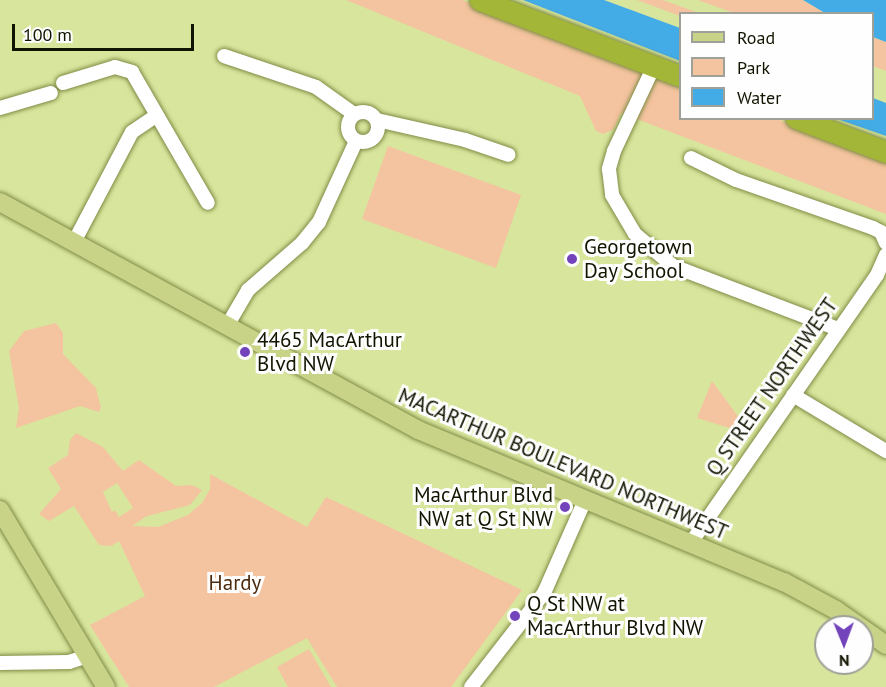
<!DOCTYPE html>
<html>
<head>
<meta charset="utf-8">
<style>
	body { margin:0 }
	#map { position:relative; width:886px; height:687px; overflow:hidden; background:#d8e69d; font-family:"PT Sans",sans-serif }
	div>[style] { position:absolute }
	.green>* { inset:0; background:#f4c39f }
	.water>* { inset:0; background:#43abe6 }
	.roads { filter:drop-shadow(0 0 2px #808c46) drop-shadow(0 0 2px #808c46) }
	.minor>* { height:14px; margin:-7px; padding:0 7px; transform-origin:7px; border-radius:7px; background:#fff }
	.minor>.ring { margin:-7px; padding:0; box-sizing:content-box; background:none; border:14px solid #fff; border-radius:50% }
	.major>* { height:18px; margin:-9px; padding:0 9px; transform-origin:9px; border-radius:9px; background:#c8d388 }
	.highway>* { height:21px; margin:-10.5px; padding:0 10.5px; transform-origin:10.5px; border-radius:10.5px; background:#a4b638 }
	.dots>* { width:16px; height:16px; translate:-50% -50%; box-sizing:border-box; border:3px solid #fefefe; border-radius:50% }
	span { translate:-50% -50%; white-space:nowrap; text-align:center; line-height:1.15; -webkit-text-stroke:6px #fefefe; paint-order:stroke }
	.poi-label { font-size:21px; color:#111500 }
	.left { translate:0 -50%; text-align:left }
	.right { translate:-100% -50%; text-align:right }
	.street-label { font-size:21px; color:#111500 }
	.park-label { font-size:21px; color:#4c2b0f }
	.legend { position:absolute; left:679px; top:12px; width:195px; height:108px; box-sizing:border-box; background:#fefefe; border:2px solid #9fa198; margin:0; padding:8px 10px; list-style:none; font-size:18px; color:#111500 }
	.legend li { display:flex; align-items:center; gap:12px; height:30px }
	.legend b { width:30px; border:2px solid #9fa198 }
	.north { position:absolute; left:814px; top:615px; width:60px; height:60px; box-sizing:border-box; background:#fefefe; border:2px solid #9fa198; border-radius:50%; rotate:179deg; font-size:16px; font-weight:700; line-height:24px; text-align:center; color:#111500 }
	.north::after { content:''; display:block; margin:auto; width:21px; height:27px; background:#7243bb; clip-path:polygon(50% 0,100% 100%,50% 72%,0 100%) }
	.scale { position:absolute; left:12px; top:24px; width:182px; height:27px; box-sizing:border-box; border:3px solid #111500; border-top:0; padding-left:8px; font-size:18px; line-height:21px; white-space:nowrap; color:#111500; -webkit-text-stroke:4px #fefefe; paint-order:stroke }
</style>
</head>
<body>
<div id="map">
	<div class="green">
		<div style="clip-path:polygon(346px 0,462px 0,680px 83px,680px 118px,777px 119px,886px 159px,886px 214px,621px 113px,614px 129px,603px 134px,596px 131px,580px 96px)"></div>
		<div style="clip-path:polygon(637px 0,663px 0,699px 13px,680px 16px)"></div>
		<div style="clip-path:polygon(698px 0,803px 0,825px 13px,734px 13px)"></div>
		<div style="clip-path:polygon(872px 37px,886px 42px,886px 71px,873px 66px)"></div>
		<div style="clip-path:polygon(388px 146px,521px 195px,496px 268px,362px 219px)"></div>
		<div style="clip-path:polygon(56px 323px,63px 333px,63px 354px,96px 388px,101px 408px,99px 412px,80px 406px,16px 428px,19px 408px,9px 351px,24px 331px)"></div>
		<div style="clip-path:polygon(712px 381px,740px 419px,733px 429px,697px 418px)"></div>
		<div style="clip-path:polygon(evenodd,76px 433px,103px 447px,123px 471px,139px 460px,176px 486px,192px 485px,202px 490px,190px 505px,147px 516px,132px 526px,158px 527px,188px 515px,202px 503px,210px 489px,210px 474px,307px 527px,326px 497px,522px 590px,451px 687px,337px 687px,307px 638px,214px 687px,129px 687px,90px 625px,145px 596px,119px 541px,111px 546px,99px 545px,74px 506px,49px 521px,39px 514px,61px 489px,48px 468px,68px 455px,70px 440px,76px 433px,117px 483px,133px 508px,119px 517px,115px 510px,112px 512px,103px 492px,117px 483px)"></div>
		<div style="clip-path:polygon(309px 649px,331px 687px,288px 687px,277px 667px)"></div>
	</div>
	<div class="water">
		<div style="clip-path:polygon(523px 0,604px 0,680px 28px,680px 61px)"></div>
		<div style="clip-path:polygon(803px 0,886px 0,886px 42px,873px 37px,872px 14px,825px 13px)"></div>
		<div style="clip-path:polygon(873px 98px,886px 103px,886px 136px,837px 119px,872px 118px)"></div>
	</div>
	<div class="roads">
		<div class="minor">
			<div style="left:224px;top:56px;width:97px;rotate:18.6deg"></div>
			<div style="left:316px;top:87px;width:47px;rotate:35.4deg"></div>
			<div style="left:654px;top:66px;width:94px;rotate:115.2deg"></div>
			<div style="left:614px;top:151px;width:19px;rotate:106deg"></div>
			<div style="left:609px;top:169px;width:26px;rotate:83deg"></div>
			<div style="left:612px;top:195px;width:45px;rotate:59.5deg"></div>
			<div style="left:635px;top:234px;width:50px;rotate:40.1deg"></div>
			<div style="left:673px;top:266px;width:177px;rotate:20.9deg"></div>
			<div style="left:63px;top:83px;width:54px;rotate:-17.1deg"></div>
			<div style="left:115px;top:67px;width:18px;rotate:16deg"></div>
			<div style="left:132px;top:72px;width:151px;rotate:59.9deg"></div>
			<div style="left:0;top:108px;width:53px;rotate:-16.4deg"></div>
			<div class="ring" style="left:348px;top:112px;width:16px;height:16px"></div>
			<div style="left:377px;top:120px;width:90px;rotate:12.8deg"></div>
			<div style="left:465px;top:140px;width:46px;rotate:18.8deg"></div>
			<div style="left:691px;top:158px;width:50px;rotate:26.1deg"></div>
			<div style="left:736px;top:180px;width:145px;rotate:19.3deg"></div>
			<div style="left:873px;top:228px;width:9px;rotate:27deg"></div>
			<div style="left:881px;top:232px;width:12px;rotate:66deg"></div>
			<div style="left:74px;top:242px;width:124px;rotate:-62.2deg"></div>
			<div style="left:132px;top:132px;width:29px;rotate:-34deg"></div>
			<div style="left:227px;top:326px;width:42px;rotate:-59.7deg"></div>
			<div style="left:248px;top:290px;width:72px;rotate:-41deg"></div>
			<div style="left:302px;top:243px;width:27px;rotate:-51deg"></div>
			<div style="left:319px;top:222px;width:89px;rotate:-65.4deg"></div>
			<div style="left:793px;top:395px;width:109px;rotate:31.1deg"></div>
			<div style="left:690px;top:544px;width:328px;rotate:-55.2deg"></div>
			<div style="left:877px;top:275px;width:22px;rotate:-66deg"></div>
			<div style="left:0;top:663px;width:69px;rotate:-0.8deg"></div>
			<div style="left:69px;top:662px;width:20px;rotate:-18deg"></div>
			<div style="left:471px;top:687px;width:119px;rotate:-52.2deg"></div>
			<div style="left:544px;top:593px;width:102px;rotate:-66.2deg"></div>
		</div>
		<div class="major">
			<div style="left:0;top:202px;width:476px;rotate:28.6deg"></div>
			<div style="left:418px;top:430px;width:396px;rotate:22.6deg"></div>
			<div style="left:784px;top:582px;width:59px;rotate:28.3deg"></div>
			<div style="left:836px;top:610px;width:61px;rotate:35deg"></div>
			<div style="left:0;top:510px;width:206px;rotate:59.1deg"></div>
		</div>
		<div class="highway">
			<div style="left:480px;top:0;width:214px;rotate:20.8deg"></div>
			<div style="left:796px;top:118px;width:96px;rotate:20.7deg"></div>
		</div>
	</div>
	<div class="dots">
		<div style="left:572px;top:259px;background:#7243bb"></div>
		<div style="left:245px;top:352px;background:#7243bb"></div>
		<div style="left:565px;top:507px;background:#7243bb"></div>
		<div style="left:515px;top:616px;background:#7243bb"></div>
	</div>
	<div class="poi-label">
		<span class="left" style="left:584px;top:259px">Georgetown<br>Day School</span>
		<span class="left" style="left:257px;top:352px">4465 MacArthur<br>Blvd NW</span>
		<span class="right" style="left:553px;top:507px">MacArthur Blvd<br>NW at Q St NW</span>
		<span class="left" style="left:527px;top:616px">Q St NW at<br>MacArthur Blvd NW</span>
	</div>
	<div class="street-label">
		<span style="left:772px;top:387px;rotate:-55deg">Q STREET NORTHWEST</span>
		<span style="left:563px;top:464px;rotate:23deg">MACARTHUR BOULEVARD NORTHWEST</span>
	</div>
	<div class="park-label">
		<span style="left:235px;top:583px">Hardy</span>
	</div>
	<ul class="legend">
	<li><b style="height:8px;background:#c8d388"></b>Road</li>
	<li><b style="height:16px;background:#f4c39f"></b>Park</li>
	<li><b style="height:16px;background:#43abe6"></b>Water</li>
	</ul>
	<div class="north">N</div>
	<div class="scale">100 m</div>
</div>
</body>
</html>
